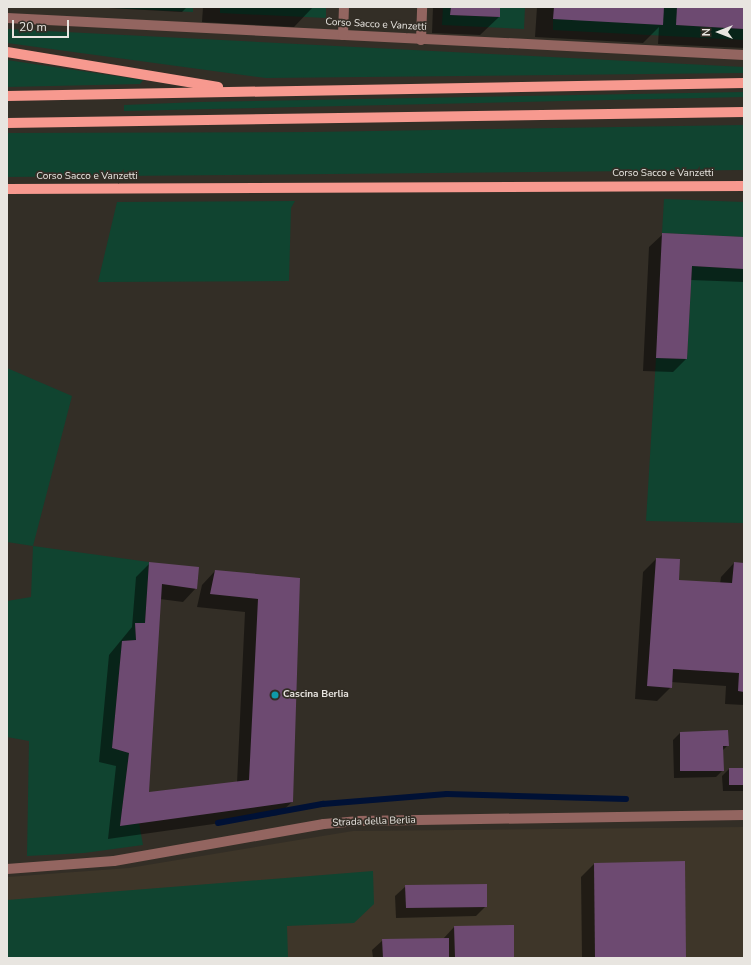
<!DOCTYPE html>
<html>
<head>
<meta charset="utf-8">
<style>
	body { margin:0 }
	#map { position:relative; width:751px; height:965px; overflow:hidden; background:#332e26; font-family:"Nunito Sans",sans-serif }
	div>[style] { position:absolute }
	.built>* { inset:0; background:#3e3629 }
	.green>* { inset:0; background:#104430 }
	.shadow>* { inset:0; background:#0007 }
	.stream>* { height:5.5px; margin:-2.75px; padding:0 2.75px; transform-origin:2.75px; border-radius:2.75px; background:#001135 }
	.building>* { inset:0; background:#6d4a71 }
	.minor>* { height:10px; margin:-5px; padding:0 5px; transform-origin:5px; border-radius:5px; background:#936560 }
	.major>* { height:10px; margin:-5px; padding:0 5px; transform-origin:5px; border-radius:5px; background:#f7998f }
	.dots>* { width:11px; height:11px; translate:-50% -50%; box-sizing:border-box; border:2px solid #332e26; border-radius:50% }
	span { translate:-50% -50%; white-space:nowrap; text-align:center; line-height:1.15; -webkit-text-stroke:3.5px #332e26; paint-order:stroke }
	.street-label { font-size:10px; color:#e8e5e0 }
	.poi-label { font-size:10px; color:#e8e5e0; font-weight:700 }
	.left { translate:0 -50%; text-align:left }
	.frame { position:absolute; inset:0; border:8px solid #e8e5e0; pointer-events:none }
	.north { position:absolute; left:699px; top:12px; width:40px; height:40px; -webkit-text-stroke:3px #332e26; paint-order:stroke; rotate:270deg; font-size:11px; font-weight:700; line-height:16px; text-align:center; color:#e8e5e0 }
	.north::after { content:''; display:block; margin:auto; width:14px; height:18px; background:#e8e5e0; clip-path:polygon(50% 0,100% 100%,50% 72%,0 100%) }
	.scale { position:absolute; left:12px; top:20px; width:57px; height:18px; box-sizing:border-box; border:2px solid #e8e5e0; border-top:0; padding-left:5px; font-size:12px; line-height:14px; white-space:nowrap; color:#e8e5e0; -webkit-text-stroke:3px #332e26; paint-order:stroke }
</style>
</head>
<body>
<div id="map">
	<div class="built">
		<div style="clip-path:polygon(744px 827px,744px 958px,7px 958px,7px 877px,129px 868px,353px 831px)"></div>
	</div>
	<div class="green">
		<div style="clip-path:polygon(95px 7px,193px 7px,193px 12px)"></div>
		<div style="clip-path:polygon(220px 7px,326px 7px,326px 18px,220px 13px)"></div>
		<div style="clip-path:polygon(443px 7px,451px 7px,450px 15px,499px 17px,500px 7px,525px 7px,524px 29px,442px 25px)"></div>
		<div style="clip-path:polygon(664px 7px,677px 7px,677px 25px,744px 29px,744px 40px,553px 30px,553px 19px)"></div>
		<div style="clip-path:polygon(7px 29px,744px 67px,744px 73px,266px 78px,7px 43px)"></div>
		<div style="clip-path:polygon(7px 60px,143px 80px,140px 84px,7px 87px)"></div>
		<div style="clip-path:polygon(744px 92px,744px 97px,124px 111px,124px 105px,199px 102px)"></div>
		<div style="clip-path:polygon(744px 125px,744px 170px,7px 177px,7px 133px,312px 132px)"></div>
		<div style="clip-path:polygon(664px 199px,744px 202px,744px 237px,662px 233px)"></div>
		<div style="clip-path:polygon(295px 201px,291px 208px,289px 281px,98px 282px,117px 202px)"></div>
		<div style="clip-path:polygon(692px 266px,744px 269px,744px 523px,646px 521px,656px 358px,687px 359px)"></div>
		<div style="clip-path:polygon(7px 368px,72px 396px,33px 546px,149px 562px,145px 623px,135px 623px,136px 640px,122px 641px,112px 748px,129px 753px,120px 826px,139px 823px,143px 845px,84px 853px,27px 856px,29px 741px,7px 737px,7px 601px,31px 597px,33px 546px,7px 542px)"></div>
		<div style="clip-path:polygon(373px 871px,374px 904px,354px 923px,287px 926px,288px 958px,7px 958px,7px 900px)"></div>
	</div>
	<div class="shadow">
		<div style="clip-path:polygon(90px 7px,187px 7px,182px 12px)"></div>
		<div style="clip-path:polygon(203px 7px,313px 7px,294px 27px,202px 22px)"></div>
		<div style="clip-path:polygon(433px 7px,499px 7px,499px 17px,480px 35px,432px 33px)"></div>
		<div style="clip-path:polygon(537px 7px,744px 7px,744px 48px,658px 44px,659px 27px,643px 43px,535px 37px)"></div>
		<div style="clip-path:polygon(663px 234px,744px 238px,744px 282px,690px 280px,686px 359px,673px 372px,643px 371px,649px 247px)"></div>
		<div style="clip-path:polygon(656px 559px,678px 581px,720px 584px,721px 577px,734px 563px,744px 564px,744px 705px,725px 704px,726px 686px,671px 682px,671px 687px,657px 701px,635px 699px,643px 572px)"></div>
		<div style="clip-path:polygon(150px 563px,196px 588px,183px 602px,160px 599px,148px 793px,237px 783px,245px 612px,197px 607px,202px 585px,215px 571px,299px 579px,292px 802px,278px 815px,108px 839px,116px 766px,99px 762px,109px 655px,132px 627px,136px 577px)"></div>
		<div style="clip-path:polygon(680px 733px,728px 745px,722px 751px,723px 770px,716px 777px,674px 778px,673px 740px)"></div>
		<div style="clip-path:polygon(729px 769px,744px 769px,744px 791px,723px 791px,722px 776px)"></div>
		<div style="clip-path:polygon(594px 864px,685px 958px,582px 958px,581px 877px)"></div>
		<div style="clip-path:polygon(406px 886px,486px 906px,476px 916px,396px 918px,395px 896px)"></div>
		<div style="clip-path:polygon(454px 927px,513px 958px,373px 958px,372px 950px,383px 940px,443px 939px)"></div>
	</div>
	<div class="stream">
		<div style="left:218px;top:823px;width:107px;rotate:-10.3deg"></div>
		<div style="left:323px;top:804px;width:124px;rotate:-4.6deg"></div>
		<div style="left:447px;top:794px;width:179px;rotate:1.6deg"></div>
	</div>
	<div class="building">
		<div style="clip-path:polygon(451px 7px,500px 7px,500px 17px,450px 15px)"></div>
		<div style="clip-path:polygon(554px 7px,664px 7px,663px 25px,553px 19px)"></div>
		<div style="clip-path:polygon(677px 7px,744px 7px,744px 29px,676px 25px)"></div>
		<div style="clip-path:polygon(662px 233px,744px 237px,744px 269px,692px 266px,687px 359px,656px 358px)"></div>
		<div style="clip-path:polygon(656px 558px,680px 559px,679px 580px,732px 583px,734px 562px,744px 563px,744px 692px,738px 691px,739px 673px,673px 669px,672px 688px,647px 686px)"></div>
		<div style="clip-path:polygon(149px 562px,199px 567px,197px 589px,162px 584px,149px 792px,249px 780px,258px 599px,210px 594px,215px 570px,300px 578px,293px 802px,120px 826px,129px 753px,112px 748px,122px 641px,136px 640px,135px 623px,145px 623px)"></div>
		<div style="clip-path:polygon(728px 730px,729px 746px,723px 746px,724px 771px,680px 771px,680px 732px)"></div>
		<div style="clip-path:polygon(729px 768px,744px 768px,744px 785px,729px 785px)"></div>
		<div style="clip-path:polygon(685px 861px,686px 958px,595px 958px,594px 863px)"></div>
		<div style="clip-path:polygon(487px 884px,487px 907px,406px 908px,405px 885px)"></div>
		<div style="clip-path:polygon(514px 925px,514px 958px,455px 958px,454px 926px)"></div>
		<div style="clip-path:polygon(449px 938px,449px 958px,383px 958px,382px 939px)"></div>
	</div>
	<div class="minor">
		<div style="left:7px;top:18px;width:738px;rotate:2.87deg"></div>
		<div style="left:343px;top:35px;width:28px;rotate:-88deg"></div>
		<div style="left:421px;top:40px;width:33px;rotate:-88deg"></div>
		<div style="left:7px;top:869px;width:107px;rotate:-4.3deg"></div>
		<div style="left:114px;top:861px;width:213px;rotate:-10deg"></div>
		<div style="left:324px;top:824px;width:33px;rotate:-5deg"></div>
		<div style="left:357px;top:821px;width:387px;rotate:-0.9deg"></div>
	</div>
	<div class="major">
		<div style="left:7px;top:52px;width:214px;rotate:9.4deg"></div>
		<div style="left:7px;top:96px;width:737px;rotate:-1.01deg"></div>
		<div style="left:7px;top:123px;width:737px;rotate:-0.86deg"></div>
		<div style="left:7px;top:189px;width:737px;rotate:-0.23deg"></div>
	</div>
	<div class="dots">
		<div style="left:275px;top:695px;background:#0f9aa8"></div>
	</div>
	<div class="street-label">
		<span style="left:376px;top:25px;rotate:3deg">Corso Sacco e Vanzetti</span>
		<span style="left:663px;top:174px">Corso Sacco e Vanzetti</span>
		<span style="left:87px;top:177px">Corso Sacco e Vanzetti</span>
		<span style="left:374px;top:822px;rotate:-2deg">Strada della Berlia</span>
	</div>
	<div class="poi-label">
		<span class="left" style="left:283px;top:695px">Cascina Berlia</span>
	</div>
	<div class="frame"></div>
	<div class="north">N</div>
	<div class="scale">20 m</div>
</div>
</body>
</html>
